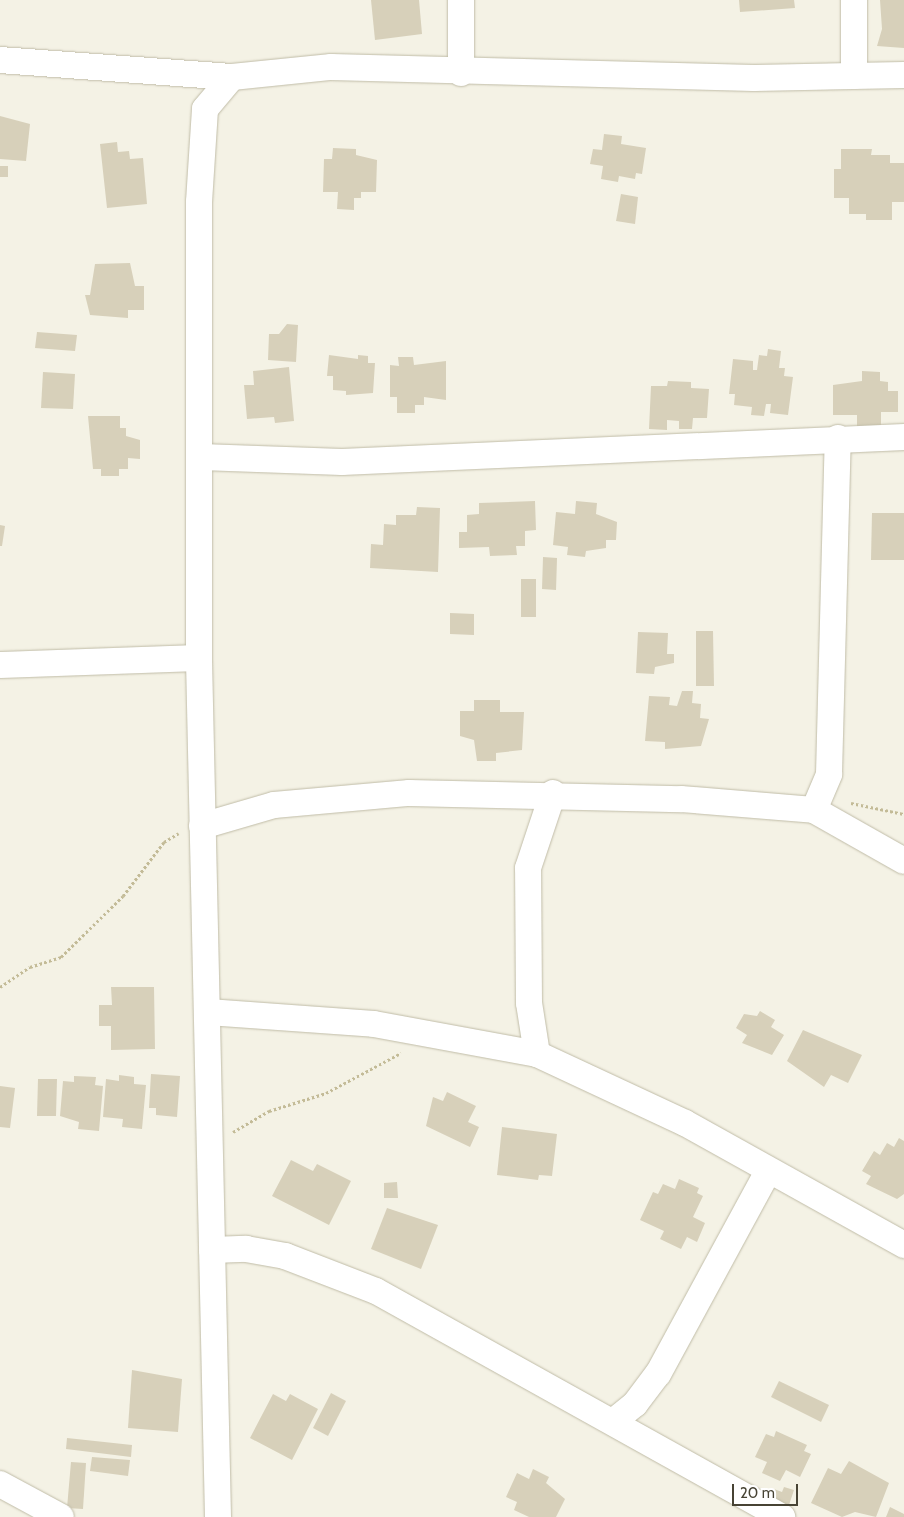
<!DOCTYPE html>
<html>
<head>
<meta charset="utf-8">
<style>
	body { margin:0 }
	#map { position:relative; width:904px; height:1517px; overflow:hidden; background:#f4f2e5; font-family:Cabin,sans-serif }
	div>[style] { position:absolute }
	.building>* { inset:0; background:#d7d0ba }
	.path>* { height:3px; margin-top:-1.5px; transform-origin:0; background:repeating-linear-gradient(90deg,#c3bb97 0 2.5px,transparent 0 5px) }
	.roads { filter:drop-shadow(0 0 1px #c0bca7) drop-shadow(0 0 1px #c0bca7) }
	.minor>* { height:26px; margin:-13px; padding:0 13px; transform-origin:13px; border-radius:13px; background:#fff }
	span { translate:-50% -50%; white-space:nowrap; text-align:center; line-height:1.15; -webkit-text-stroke:4px #fff; paint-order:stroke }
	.scale { position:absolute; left:732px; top:1484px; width:66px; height:22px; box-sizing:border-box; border:2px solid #474334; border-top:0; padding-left:6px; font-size:15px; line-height:18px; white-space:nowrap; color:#474334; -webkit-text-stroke:4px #fff; paint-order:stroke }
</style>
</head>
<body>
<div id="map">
	<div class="building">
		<div style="clip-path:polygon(371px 0,419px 0,422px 34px,375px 40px)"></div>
		<div style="clip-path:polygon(739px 0,794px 0,795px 8px,740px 12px)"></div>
		<div style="clip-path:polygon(880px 0,904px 0,904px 48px,877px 46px,882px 29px)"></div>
		<div style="clip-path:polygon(0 116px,30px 124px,26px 161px,0 159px)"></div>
		<div style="clip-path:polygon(604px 134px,622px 136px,621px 144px,646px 148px,642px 174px,636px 173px,635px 179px,619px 176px,618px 182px,601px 179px,603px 166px,590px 164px,593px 149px,602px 150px)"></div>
		<div style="clip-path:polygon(117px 142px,118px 152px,129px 151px,130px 159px,143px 158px,147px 204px,107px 208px,100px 144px)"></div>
		<div style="clip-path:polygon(333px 148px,356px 149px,356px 155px,377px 160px,376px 192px,361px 192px,361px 198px,354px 198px,354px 210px,337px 209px,338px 192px,323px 192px,324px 159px,332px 159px)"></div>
		<div style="clip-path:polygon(841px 149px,872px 149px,871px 155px,890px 155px,890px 163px,904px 163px,904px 202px,892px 202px,892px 220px,866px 220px,866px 214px,849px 214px,849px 198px,834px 198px,834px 169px,841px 169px)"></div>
		<div style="clip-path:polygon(0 166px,8px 166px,8px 177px,0 177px)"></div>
		<div style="clip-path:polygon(621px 194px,638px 197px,635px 224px,616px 221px)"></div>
		<div style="clip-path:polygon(130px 263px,135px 286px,144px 286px,144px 310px,128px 310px,128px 318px,90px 315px,85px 295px,90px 295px,95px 264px)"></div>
		<div style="clip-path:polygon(287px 324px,298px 325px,296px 362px,268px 360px,269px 334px,279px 334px)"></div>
		<div style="clip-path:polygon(37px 332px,77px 335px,75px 351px,35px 348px)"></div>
		<div style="clip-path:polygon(768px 349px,781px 351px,779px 368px,785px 368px,784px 376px,793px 377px,788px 415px,770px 413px,771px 404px,766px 404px,764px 416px,751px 415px,752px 407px,734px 405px,735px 394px,729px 394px,733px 359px,753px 361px,753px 370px,757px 370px,759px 355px,767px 356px)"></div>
		<div style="clip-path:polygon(329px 355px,358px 359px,358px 355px,368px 356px,368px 363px,375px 363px,373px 393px,346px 395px,346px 391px,333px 390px,333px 376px,327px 376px)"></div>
		<div style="clip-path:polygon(398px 357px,413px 357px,414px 365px,446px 361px,446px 400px,424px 397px,424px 405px,415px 405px,415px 413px,397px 413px,397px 397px,390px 397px,390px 365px,399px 366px)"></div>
		<div style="clip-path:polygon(289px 367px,294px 421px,275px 423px,274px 417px,247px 419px,244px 385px,254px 385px,253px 371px)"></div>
		<div style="clip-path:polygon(862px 371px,880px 372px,880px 381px,888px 382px,888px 391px,898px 391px,898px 412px,881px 412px,881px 426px,857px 426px,857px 415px,833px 415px,833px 385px,862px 381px)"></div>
		<div style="clip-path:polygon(43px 372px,75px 374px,73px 409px,41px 408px)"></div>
		<div style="clip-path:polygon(668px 381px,691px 382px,691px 388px,709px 389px,707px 418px,693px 418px,692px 429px,679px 429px,679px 421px,667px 420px,667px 430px,649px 429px,651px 386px,667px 386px)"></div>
		<div style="clip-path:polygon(88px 416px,120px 416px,120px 428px,126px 428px,126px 436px,140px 440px,140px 459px,128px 458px,128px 469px,119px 469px,119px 476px,101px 476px,101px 469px,93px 469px)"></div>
		<div style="clip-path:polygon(535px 501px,536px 530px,525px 531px,525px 546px,516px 546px,517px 555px,490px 556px,489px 547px,459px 548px,459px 532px,467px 532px,467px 515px,479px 514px,479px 503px)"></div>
		<div style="clip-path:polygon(576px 501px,597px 503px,596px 514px,617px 522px,616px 540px,606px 540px,606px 548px,586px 551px,585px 557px,567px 555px,568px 547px,553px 545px,556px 512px,575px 514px)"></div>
		<div style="clip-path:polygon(417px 507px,440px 508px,438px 572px,370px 568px,371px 544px,383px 545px,384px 524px,396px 525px,396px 515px,416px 515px)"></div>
		<div style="clip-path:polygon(872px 513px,904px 513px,904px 560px,871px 560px)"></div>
		<div style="clip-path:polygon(0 525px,5px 526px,2px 546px,0 546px)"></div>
		<div style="clip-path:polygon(543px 557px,557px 558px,556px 590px,542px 589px)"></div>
		<div style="clip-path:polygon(521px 579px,536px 579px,536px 617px,521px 617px)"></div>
		<div style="clip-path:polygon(450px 613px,474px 614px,474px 635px,450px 634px)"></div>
		<div style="clip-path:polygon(696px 631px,713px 631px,714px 686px,696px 686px)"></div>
		<div style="clip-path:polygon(638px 632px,668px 633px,667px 654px,674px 654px,674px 663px,655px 667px,654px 674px,636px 673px)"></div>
		<div style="clip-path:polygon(682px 691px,693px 691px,692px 703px,701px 704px,700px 718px,709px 719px,701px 746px,665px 749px,665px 742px,645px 741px,649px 696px,670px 697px,669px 705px,677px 706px)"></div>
		<div style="clip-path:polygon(474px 700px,500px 700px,500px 712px,524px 712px,522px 750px,496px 753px,496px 761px,477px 761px,474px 740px,460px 736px,460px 711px,474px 711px)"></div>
		<div style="clip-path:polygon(111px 987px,154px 987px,155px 1049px,111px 1050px,111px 1026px,99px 1026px,99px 1005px,112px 1005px)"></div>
		<div style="clip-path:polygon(760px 1011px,775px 1020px,771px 1027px,784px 1035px,772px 1055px,742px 1043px,747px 1035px,736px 1028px,744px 1014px,757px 1016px)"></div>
		<div style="clip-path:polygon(803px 1030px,862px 1055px,848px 1083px,831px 1075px,824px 1087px,787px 1061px)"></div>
		<div style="clip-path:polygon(151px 1074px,180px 1076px,177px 1117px,156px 1115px,156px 1108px,149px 1108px)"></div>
		<div style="clip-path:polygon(119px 1075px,134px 1077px,134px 1084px,146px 1085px,142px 1129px,122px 1127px,123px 1119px,103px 1117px,106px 1079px,119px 1081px)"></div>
		<div style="clip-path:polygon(74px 1076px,96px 1077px,95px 1085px,103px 1086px,99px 1131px,78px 1129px,79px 1122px,60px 1116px,63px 1081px,74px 1082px)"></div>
		<div style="clip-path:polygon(38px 1079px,57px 1079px,56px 1116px,37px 1116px)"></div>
		<div style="clip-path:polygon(0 1086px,15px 1088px,10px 1128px,0 1127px)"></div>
		<div style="clip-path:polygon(447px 1092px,476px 1106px,468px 1122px,479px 1127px,470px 1147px,426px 1126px,433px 1097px,443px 1101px)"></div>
		<div style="clip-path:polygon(502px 1127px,557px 1134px,552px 1176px,539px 1175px,538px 1180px,497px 1175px)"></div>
		<div style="clip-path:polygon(899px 1138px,904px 1141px,904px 1194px,897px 1199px,866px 1184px,871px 1176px,862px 1171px,874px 1151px,880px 1155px,887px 1143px,894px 1147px)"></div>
		<div style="clip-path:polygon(291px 1160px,313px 1171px,317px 1164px,351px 1181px,329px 1225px,272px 1196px)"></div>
		<div style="clip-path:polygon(679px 1179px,699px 1188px,697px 1193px,703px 1196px,693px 1217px,705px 1223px,697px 1242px,687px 1237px,681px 1249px,660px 1239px,664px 1231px,640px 1220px,653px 1192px,658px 1194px,663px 1184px,675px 1189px)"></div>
		<div style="clip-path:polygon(397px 1182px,398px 1198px,384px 1198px,384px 1183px)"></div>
		<div style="clip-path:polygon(387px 1208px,438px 1225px,421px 1269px,371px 1249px)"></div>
		<div style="clip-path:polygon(132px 1370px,182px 1379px,178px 1432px,128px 1428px)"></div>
		<div style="clip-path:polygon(779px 1381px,829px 1405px,821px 1422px,771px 1397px)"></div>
		<div style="clip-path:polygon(331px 1393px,346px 1401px,328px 1436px,313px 1428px)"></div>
		<div style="clip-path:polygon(273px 1394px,286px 1401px,290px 1394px,318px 1409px,292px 1460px,250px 1438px)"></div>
		<div style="clip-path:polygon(776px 1431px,807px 1445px,804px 1451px,811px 1454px,800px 1477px,786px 1470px,780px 1481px,762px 1473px,767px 1462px,755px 1457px,766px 1434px,774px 1437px)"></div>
		<div style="clip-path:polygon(67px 1438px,132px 1445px,131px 1457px,66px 1449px)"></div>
		<div style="clip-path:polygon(92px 1457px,130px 1460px,128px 1476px,90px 1471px)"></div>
		<div style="clip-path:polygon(849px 1461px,889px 1483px,876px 1517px,855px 1512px,842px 1517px,811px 1503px,828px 1468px,841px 1474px)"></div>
		<div style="clip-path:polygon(71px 1462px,86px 1463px,83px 1509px,67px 1508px)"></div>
		<div style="clip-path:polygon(533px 1469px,549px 1477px,546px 1483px,565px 1499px,556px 1517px,529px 1517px,514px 1510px,517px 1502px,506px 1497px,517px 1473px,529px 1479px)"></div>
		<div style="clip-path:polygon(784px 1487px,794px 1490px,787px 1511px,770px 1506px,774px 1489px,782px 1492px)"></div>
		<div style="clip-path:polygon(890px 1507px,904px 1514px,904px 1517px,886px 1517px)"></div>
	</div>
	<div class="path">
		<div style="left:851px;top:803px;width:54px;rotate:11.7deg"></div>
		<div style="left:0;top:987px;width:36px;rotate:-34deg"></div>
		<div style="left:30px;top:967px;width:33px;rotate:-18deg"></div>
		<div style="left:61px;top:957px;width:87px;rotate:-44.5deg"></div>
		<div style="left:123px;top:896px;width:68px;rotate:-52.8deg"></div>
		<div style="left:164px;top:842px;width:17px;rotate:-31deg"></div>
		<div style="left:233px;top:1132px;width:42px;rotate:-30.3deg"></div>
		<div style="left:269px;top:1111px;width:60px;rotate:-17.5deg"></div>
		<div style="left:326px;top:1093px;width:85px;rotate:-28.1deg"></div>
	</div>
	<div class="roads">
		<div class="minor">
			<div style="left:854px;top:0;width:76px;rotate:90deg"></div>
			<div style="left:0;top:60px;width:233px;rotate:4.2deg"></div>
			<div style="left:461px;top:73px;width:73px;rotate:-90deg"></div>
			<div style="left:201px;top:457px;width:141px;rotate:2deg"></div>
			<div style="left:342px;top:462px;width:563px;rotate:-2.55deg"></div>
			<div style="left:0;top:665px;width:199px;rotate:-2deg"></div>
			<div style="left:814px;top:810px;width:39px;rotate:-67deg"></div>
			<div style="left:829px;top:774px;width:336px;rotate:-88.5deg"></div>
			<div style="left:202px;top:826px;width:75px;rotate:-16.3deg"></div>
			<div style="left:274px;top:805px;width:136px;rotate:-5.1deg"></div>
			<div style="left:409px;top:793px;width:272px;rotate:1.3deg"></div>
			<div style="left:681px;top:799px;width:133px;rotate:4.7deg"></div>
			<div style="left:814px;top:810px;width:103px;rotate:29.5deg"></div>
			<div style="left:208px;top:1012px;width:166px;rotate:4.1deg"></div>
			<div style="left:374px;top:1024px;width:166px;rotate:10.4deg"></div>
			<div style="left:537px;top:1054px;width:163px;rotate:25deg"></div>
			<div style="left:685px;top:1123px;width:251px;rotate:29.1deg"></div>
			<div style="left:537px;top:1054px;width:52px;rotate:-98.9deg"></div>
			<div style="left:529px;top:1003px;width:135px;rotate:-90.4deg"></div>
			<div style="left:528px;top:868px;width:79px;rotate:-71.6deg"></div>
			<div style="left:212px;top:1250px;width:34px;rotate:-2deg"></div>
			<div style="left:246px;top:1249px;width:40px;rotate:10deg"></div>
			<div style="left:285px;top:1256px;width:97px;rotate:21deg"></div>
			<div style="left:376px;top:1291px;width:465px;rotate:29.1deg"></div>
			<div style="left:614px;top:1421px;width:27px;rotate:-39deg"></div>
			<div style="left:635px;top:1404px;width:38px;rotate:-53deg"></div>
			<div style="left:658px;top:1374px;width:231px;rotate:-61.5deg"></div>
			<div style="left:0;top:1484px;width:69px;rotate:28.4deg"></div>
			<div style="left:218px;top:1517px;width:859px;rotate:-91.27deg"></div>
			<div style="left:199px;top:658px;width:456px;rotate:-90deg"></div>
			<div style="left:199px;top:202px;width:93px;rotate:-86.3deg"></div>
			<div style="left:205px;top:109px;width:42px;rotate:-49.8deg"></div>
			<div style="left:232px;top:77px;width:100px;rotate:-5.8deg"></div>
			<div style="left:331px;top:67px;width:423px;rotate:1.5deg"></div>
			<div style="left:754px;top:78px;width:150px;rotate:-1.1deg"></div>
		</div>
	</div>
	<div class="scale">20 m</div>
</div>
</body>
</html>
